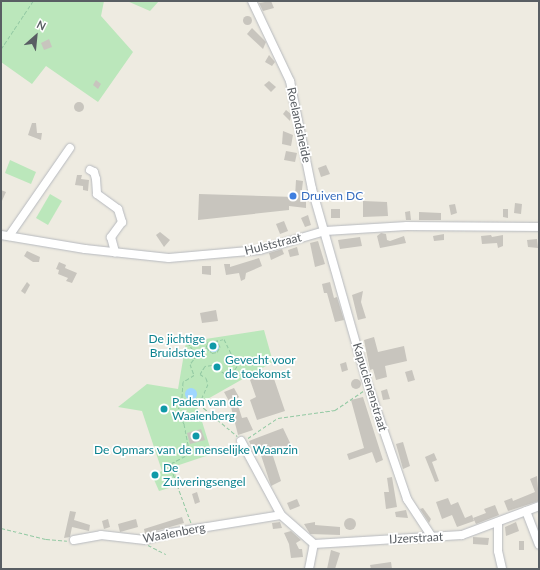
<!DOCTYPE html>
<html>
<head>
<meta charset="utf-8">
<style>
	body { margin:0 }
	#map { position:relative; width:540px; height:570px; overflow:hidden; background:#eeebe1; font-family:Lato,sans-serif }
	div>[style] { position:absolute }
	.green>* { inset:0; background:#bbe7bb }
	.water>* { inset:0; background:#9fd6ff }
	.round { border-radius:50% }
	.building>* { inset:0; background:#c8c5be }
	.path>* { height:1px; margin-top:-0.5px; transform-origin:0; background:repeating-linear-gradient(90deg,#93c9a3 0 4px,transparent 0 6px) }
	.roads { filter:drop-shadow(0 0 1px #b6b9be) drop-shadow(0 0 1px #b6b9be) }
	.minor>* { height:8px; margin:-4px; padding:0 4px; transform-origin:4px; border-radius:4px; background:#fff }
	.dots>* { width:11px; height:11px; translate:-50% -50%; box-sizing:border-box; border:2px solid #fff; border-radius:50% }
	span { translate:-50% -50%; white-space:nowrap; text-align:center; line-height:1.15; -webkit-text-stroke:3.5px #fff; paint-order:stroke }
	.street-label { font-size:12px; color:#595e63 }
	.shop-label { font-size:12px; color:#366cbe }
	.left { translate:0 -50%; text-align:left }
	.culture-label { font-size:12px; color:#0d838f }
	.right { translate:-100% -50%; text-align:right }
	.frame { position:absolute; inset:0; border:2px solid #595e63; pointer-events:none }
	.north { position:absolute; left:16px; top:16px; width:40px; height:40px; -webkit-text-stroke:3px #fff; paint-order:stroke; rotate:27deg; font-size:11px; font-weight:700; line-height:16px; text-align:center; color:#595e63 }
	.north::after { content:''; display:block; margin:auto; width:14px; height:18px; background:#595e63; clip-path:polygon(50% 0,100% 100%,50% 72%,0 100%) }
</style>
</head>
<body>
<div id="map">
	<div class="green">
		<div style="clip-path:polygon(1px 1px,104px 1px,101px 16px,133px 52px,98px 102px,46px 66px,32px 84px,1px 62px)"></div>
		<div style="clip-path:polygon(127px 1px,159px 1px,150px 11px)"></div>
		<div style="clip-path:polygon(10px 160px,36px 172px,31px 184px,5px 173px)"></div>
		<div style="clip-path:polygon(50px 194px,62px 201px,48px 225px,36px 218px)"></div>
		<div style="clip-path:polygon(264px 330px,273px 362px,197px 405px,212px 454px,173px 467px,179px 485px,159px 491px,152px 475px,162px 471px,142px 411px,118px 407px,147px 384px,178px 389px,186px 342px)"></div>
	</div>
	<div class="water">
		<div class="round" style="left:207.5px;top:340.5px;width:11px;height:11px"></div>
		<div class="round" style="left:185px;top:388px;width:12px;height:12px"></div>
	</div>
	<div class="building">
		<div style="clip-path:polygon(271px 1px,274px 8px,263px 11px,259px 3px)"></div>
		<div class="round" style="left:242.5px;top:15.5px;width:9px;height:9px"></div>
		<div style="clip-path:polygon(252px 28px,266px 42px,263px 49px,247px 34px)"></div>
		<div style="clip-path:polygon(49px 39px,52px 47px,44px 50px,41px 43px)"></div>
		<div style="clip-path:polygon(269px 55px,275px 62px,272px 66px,265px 62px)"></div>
		<div style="clip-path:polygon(96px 80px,101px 84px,98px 89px,93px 85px)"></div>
		<div style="clip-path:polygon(269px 81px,276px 87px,271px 92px,264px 85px)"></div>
		<div class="round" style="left:74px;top:102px;width:10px;height:10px"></div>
		<div style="clip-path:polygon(286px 110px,291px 114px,290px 121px,283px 114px)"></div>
		<div style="clip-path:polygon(32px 123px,36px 123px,37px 133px,42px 133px,41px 140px,28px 135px)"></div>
		<div style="clip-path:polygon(283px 131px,293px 135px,291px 146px,282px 144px)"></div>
		<div style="clip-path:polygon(286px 151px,297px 153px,295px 162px,284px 160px)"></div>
		<div style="clip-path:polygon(326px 165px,330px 174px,321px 177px,318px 168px)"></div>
		<div style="clip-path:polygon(77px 175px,82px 175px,81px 179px,89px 180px,88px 191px,83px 190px,83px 186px,75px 185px)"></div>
		<div style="clip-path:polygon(296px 180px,303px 181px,301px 198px,306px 199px,306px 208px,289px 206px,289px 210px,198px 220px,199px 194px,295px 197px)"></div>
		<div style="clip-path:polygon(1px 190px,6px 192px,1px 203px)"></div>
		<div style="clip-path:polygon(363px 201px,387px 202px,388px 216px,363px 217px)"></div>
		<div style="clip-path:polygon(515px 203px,522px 204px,521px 214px,514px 213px)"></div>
		<div style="clip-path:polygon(455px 204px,457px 213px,451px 215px,449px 205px)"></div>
		<div style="clip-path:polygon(331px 209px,340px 209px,340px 218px,331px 218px)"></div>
		<div style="clip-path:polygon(503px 209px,508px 209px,508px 218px,503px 217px)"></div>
		<div style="clip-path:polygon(410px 211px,411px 220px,406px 220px,405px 212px)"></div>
		<div style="clip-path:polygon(419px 212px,441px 213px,441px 220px,419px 220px)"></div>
		<div style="clip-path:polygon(308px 215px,311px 225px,305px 227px,301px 218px)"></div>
		<div style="clip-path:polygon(284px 221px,288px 231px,280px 234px,276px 224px)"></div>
		<div style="clip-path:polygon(160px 232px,170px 240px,164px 247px,156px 235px)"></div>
		<div style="clip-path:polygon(381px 233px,386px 234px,387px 240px,390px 241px,404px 236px,406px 243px,380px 248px,377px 236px)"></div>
		<div style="clip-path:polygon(444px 234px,444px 240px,434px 241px,433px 236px)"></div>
		<div style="clip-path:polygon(491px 235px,492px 237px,503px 235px,503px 246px,498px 248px,497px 243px,482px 244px,481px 236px)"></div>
		<div style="clip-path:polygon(360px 237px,362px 246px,340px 249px,338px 240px)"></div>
		<div style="clip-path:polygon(537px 239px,538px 248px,528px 247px,527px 240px)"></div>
		<div style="clip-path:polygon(318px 241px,325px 264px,315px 267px,310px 243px)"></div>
		<div style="clip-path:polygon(297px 247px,299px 255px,290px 257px,288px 250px)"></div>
		<div style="clip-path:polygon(282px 249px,284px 254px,271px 260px,269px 253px)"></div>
		<div style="clip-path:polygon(27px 251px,40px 257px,39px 262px,33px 262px,24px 256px)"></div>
		<div style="clip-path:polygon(259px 258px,262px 266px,246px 273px,245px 279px,241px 281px,239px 273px,226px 275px,224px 264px,230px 264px,230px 267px)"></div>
		<div style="clip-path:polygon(59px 262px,66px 265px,65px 268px,77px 273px,72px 283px,66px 281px,68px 278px,58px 274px,59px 270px,56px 269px)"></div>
		<div style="clip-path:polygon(202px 266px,211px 266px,211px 275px,202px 274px)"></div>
		<div style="clip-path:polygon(27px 282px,30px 285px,25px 294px,21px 291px)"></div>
		<div style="clip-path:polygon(330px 282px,334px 298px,337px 297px,344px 320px,335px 322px,327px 293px,324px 293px,322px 284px)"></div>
		<div style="clip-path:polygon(363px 291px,361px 302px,366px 318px,358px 320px,352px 295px)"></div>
		<div style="clip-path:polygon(216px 310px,218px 321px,202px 323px,200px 313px)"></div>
		<div style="clip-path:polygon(374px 337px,378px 352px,404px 346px,407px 361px,385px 366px,387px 377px,376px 380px,373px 369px,370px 370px,364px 340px)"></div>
		<div style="clip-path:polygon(346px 362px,348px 370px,342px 372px,340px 364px)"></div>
		<div style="clip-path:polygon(271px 370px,285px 411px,257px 420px,250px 400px,256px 397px,249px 377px)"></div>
		<div style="clip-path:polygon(412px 370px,415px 380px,408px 382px,405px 372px)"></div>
		<div class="round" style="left:351px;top:379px;width:10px;height:10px"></div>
		<div style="clip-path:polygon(234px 388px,239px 397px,236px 399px,242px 418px,247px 417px,253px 430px,238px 435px,230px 403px,224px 392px)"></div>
		<div style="clip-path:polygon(387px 389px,390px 399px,383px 400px,381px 391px)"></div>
		<div style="clip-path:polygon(363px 397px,383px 460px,376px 463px,372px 452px,349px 460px,347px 454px,364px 448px,351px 400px)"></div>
		<div style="clip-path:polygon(283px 428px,293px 449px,273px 456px,281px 481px,271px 486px,259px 449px,253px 451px,249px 441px)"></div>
		<div style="clip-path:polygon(201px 429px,205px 440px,190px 444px,187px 433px)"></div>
		<div style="clip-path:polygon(403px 442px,410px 466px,403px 469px,396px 444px)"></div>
		<div style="clip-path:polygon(434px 453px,437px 460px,432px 462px,439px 481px,435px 482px,425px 457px)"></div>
		<div style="clip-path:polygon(537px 476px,539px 501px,508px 511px,504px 501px,512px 498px,513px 501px,535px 492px,530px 479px)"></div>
		<div style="clip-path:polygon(392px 477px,397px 507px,386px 509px,384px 492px,389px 492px,387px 478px)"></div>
		<div style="clip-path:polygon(197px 492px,200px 502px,195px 504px,192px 494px)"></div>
		<div style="clip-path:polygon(448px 498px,451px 505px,458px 502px,465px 518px,472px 515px,474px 521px,457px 527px,452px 515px,442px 519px,436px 502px)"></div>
		<div style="clip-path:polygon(297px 499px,300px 506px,290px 510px,287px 503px)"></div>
		<div style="clip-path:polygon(495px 505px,499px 515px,476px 524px,473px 518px,486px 513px,484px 509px)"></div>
		<div style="clip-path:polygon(423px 508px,431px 519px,429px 523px,420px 509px)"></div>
		<div style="clip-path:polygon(406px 510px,408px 518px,396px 517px,395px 512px)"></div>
		<div style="clip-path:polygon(70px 511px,76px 512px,74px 520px,90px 525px,89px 531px,72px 527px,70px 537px,64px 538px)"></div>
		<div style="clip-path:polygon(182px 517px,184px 523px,145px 534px,144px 529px)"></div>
		<div class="round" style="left:344px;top:518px;width:12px;height:12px"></div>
		<div style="clip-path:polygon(108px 519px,110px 527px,104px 529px,102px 521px)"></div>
		<div style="clip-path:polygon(136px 519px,138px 527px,120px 532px,118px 524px)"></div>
		<div style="clip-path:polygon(280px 522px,282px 528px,273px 529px,272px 523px)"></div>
		<div style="clip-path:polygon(315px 522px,315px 525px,340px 527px,340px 535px,310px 534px,304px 524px)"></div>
		<div style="clip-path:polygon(516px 522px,519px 531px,506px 536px,505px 527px)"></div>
		<div style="clip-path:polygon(291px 531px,301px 540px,296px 543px,299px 549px,302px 549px,303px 557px,291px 558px,289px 544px,284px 533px)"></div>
		<div style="clip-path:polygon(473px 537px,489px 538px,488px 545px,473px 544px)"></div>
		<div style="clip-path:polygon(519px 541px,524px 541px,524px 550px,519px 550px)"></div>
		<div style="clip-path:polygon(331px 550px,340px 553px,335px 569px,327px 569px)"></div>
		<div style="clip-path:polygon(391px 562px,392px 569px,371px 569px,370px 565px)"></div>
	</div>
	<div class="path">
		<div style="left:1px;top:49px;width:58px;rotate:-56.3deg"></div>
		<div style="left:187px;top:342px;width:16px;rotate:52deg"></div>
		<div style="left:197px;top:355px;width:11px;rotate:128deg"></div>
		<div style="left:190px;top:364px;width:12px;rotate:70deg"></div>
		<div style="left:194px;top:375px;width:13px;rotate:148deg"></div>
		<div style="left:183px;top:382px;width:16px;rotate:94deg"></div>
		<div style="left:182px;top:398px;width:4px;rotate:45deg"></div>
		<div style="left:185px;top:401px;width:14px;rotate:4deg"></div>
		<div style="left:208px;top:343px;width:16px;rotate:-14deg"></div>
		<div style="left:224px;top:339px;width:30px;rotate:64deg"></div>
		<div style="left:237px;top:366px;width:13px;rotate:122deg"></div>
		<div style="left:230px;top:377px;width:22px;rotate:-146deg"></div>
		<div style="left:212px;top:365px;width:7px;rotate:172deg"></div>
		<div style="left:205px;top:366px;width:9px;rotate:122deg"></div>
		<div style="left:200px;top:374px;width:7px;rotate:34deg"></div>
		<div style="left:206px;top:378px;width:6px;rotate:72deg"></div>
		<div style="left:208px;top:384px;width:22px;rotate:114deg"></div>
		<div style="left:199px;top:404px;width:50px;rotate:40.1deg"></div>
		<div style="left:206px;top:347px;width:8px;rotate:45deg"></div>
		<div style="left:212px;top:353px;width:5px;rotate:-11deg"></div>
		<div style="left:217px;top:352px;width:6px;rotate:-59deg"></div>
		<div style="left:220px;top:347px;width:8px;rotate:-113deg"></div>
		<div style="left:197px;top:354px;width:11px;rotate:-38deg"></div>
		<div style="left:206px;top:347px;width:4px;rotate:-63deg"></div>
		<div style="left:208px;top:343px;width:6px;rotate:-135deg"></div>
		<div style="left:185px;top:401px;width:12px;rotate:132deg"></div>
		<div style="left:177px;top:410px;width:16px;rotate:63deg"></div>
		<div style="left:184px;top:424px;width:26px;rotate:79deg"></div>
		<div style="left:189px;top:450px;width:7px;rotate:124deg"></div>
		<div style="left:185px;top:456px;width:15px;rotate:152deg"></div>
		<div style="left:172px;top:463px;width:5px;rotate:101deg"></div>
		<div style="left:171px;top:468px;width:59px;rotate:70deg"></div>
		<div style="left:248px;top:438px;width:36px;rotate:-34deg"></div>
		<div style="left:278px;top:418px;width:58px;rotate:-8deg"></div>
		<div style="left:335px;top:410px;width:34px;rotate:-34deg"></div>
		<div style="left:1px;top:528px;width:46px;rotate:13.7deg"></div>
		<div style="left:46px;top:539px;width:21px;rotate:5deg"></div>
		<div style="left:148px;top:545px;width:20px;rotate:27deg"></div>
	</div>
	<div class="roads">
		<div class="minor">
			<div style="left:252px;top:1px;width:89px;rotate:64.6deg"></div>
			<div style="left:290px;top:81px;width:110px;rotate:78.5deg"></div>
			<div style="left:312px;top:189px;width:198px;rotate:74.1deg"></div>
			<div style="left:366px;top:379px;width:127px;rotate:71.1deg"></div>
			<div style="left:407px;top:499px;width:45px;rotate:56.7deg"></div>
			<div style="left:90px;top:170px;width:4px;rotate:27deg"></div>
			<div style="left:94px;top:172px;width:7px;rotate:74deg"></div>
			<div style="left:96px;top:179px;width:15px;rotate:86deg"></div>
			<div style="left:97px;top:194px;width:26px;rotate:36deg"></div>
			<div style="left:118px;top:209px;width:14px;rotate:73deg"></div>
			<div style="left:122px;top:222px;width:19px;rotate:126deg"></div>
			<div style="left:111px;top:237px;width:16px;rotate:75deg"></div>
			<div style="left:1px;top:235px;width:85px;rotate:9.5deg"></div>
			<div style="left:85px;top:249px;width:84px;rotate:6.1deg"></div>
			<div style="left:169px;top:258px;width:91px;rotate:-5deg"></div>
			<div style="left:260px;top:250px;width:68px;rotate:-16.3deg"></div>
			<div style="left:325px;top:231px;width:82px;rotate:-3.5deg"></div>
			<div style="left:407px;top:226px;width:132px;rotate:0.4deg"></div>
			<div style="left:9px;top:236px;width:107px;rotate:-55.3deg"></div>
			<div style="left:241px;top:441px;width:84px;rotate:61.6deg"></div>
			<div style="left:281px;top:515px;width:44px;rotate:41.3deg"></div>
			<div style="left:526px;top:511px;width:36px;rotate:69deg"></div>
			<div style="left:498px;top:522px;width:29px;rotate:90deg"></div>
			<div style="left:498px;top:551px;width:18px;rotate:77deg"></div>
			<div style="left:74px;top:540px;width:27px;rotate:-10deg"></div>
			<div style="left:101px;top:535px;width:44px;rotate:6.5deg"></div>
			<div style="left:145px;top:540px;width:26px;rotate:-16deg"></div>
			<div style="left:170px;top:533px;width:112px;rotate:-9.2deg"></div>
			<div style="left:314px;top:544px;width:148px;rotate:-3.5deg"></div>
			<div style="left:462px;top:535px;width:82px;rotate:-20.6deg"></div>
			<div style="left:309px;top:569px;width:25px;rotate:-79deg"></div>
		</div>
	</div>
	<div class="dots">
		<div style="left:293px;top:196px;background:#3f7fe0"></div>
		<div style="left:213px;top:346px;background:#0f9aa8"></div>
		<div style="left:217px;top:367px;background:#0f9aa8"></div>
		<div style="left:164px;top:409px;background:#0f9aa8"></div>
		<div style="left:196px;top:436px;background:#0f9aa8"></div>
		<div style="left:155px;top:475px;background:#0f9aa8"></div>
	</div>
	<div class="street-label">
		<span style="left:299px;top:125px;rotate:78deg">Roelandsheide</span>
		<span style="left:273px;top:244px;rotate:-14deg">Hulststraat</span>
		<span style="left:370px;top:387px;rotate:73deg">Kapucienenstraat</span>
		<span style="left:174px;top:533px;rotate:-11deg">Waaienberg</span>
		<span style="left:416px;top:538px;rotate:-3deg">IJzerstraat</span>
	</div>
	<div class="shop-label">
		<span class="left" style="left:301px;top:196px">Druiven DC</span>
	</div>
	<div class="culture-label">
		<span class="right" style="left:205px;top:346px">De jichtige<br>Bruidstoet</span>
		<span class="left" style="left:225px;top:367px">Gevecht voor<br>de toekomst</span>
		<span class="left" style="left:172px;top:409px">Paden van de<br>Waaienberg</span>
		<span style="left:196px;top:450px">De Opmars van de menselijke Waanzin</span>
		<span class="left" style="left:163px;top:475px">De<br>Zuiveringsengel</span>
	</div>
	<div class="frame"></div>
	<div class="north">N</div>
</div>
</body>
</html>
